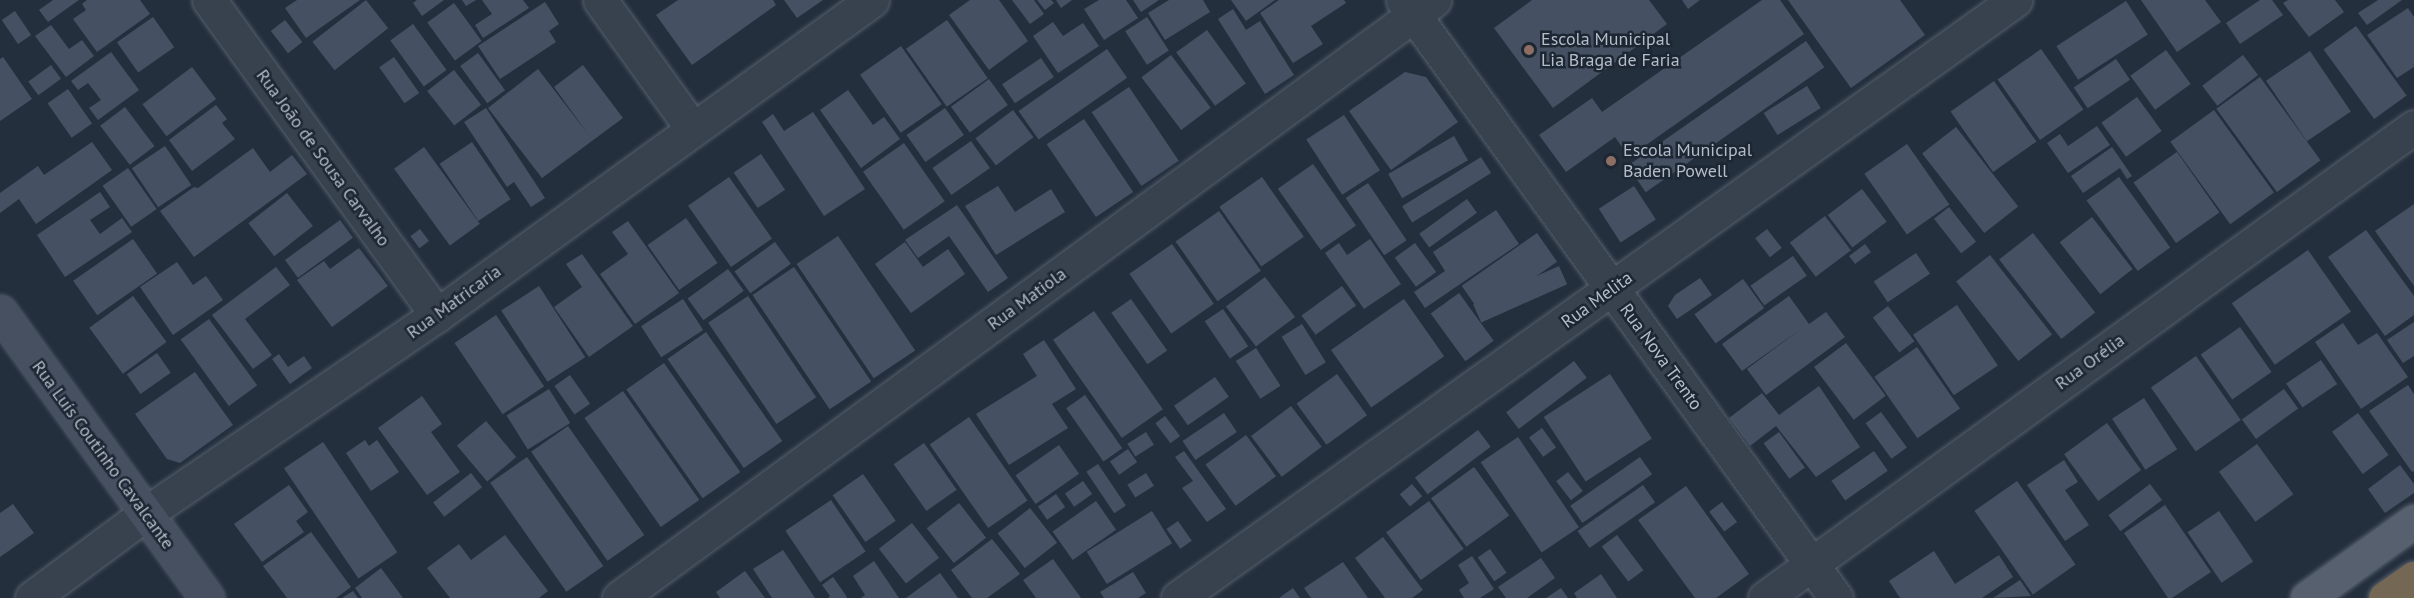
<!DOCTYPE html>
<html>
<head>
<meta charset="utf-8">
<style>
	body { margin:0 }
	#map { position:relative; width:2414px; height:598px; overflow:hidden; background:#242f3e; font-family:"PT Sans",sans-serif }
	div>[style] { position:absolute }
	.building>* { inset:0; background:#455162; transform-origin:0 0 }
	.roads { filter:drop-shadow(0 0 2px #565f6c) drop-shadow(0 0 2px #565f6c) }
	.minor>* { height:33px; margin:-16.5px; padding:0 16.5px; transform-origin:16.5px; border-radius:16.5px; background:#38414e }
	.secondary>* { height:33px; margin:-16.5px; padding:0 16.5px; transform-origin:16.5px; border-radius:16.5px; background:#465061 }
	.primary>* { height:33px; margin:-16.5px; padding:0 16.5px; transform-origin:16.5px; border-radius:16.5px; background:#56606e }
	.motorway>* { height:33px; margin:-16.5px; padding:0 16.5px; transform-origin:16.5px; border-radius:16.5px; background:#746855 }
	.dots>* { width:16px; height:16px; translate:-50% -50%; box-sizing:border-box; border:3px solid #1d2633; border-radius:50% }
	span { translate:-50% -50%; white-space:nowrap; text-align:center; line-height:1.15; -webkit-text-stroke:5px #1d2633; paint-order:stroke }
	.poi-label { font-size:18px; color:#b4bcc9 }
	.left { translate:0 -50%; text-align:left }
	.street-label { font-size:18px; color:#b4bcc9 }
</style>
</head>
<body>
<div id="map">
	<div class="building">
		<div style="clip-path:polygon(53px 0,79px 0,48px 22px,39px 10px)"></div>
		<div style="clip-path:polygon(87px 0,140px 0,150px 14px,97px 52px,73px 19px,86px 10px,82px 4px)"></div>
		<div style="clip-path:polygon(297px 0,360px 0,306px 38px,285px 8px)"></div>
		<div style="left:366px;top:0;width:36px;height:68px;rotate:52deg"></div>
		<div style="clip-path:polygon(417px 0,444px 0,422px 16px,413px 3px)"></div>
		<div style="clip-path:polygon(462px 0,476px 0,466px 6px)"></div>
		<div style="clip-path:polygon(482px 0,523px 0,529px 8px,483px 38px,475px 25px,492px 14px)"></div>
		<div style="clip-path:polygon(678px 0,773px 0,776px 5px,692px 65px,656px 15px)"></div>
		<div style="clip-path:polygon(784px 0,823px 0,797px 18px)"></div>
		<div style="clip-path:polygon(970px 0,999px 0,1028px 41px,989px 70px,949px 15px)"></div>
		<div style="clip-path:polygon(1012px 0,1034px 0,1044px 14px,1030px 24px)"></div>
		<div style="clip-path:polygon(1037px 0,1051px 0,1054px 3px,1045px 10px)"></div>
		<div style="clip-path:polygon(1056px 0,1072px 0,1061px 8px)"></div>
		<div style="clip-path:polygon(1099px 0,1126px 0,1138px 18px,1104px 40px,1084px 9px)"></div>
		<div style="clip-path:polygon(1133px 0,1159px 0,1141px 12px)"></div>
		<div style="clip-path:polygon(1169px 0,1203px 0,1210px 12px,1165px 40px,1148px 13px)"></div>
		<div style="clip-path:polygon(1231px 0,1275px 0,1246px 21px)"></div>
		<div style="clip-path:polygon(1279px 0,1344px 0,1346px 3px,1311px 26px,1323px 44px,1293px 63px,1260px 13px)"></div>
		<div style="clip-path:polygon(1532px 0,1649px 0,1667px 24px,1553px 108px,1494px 28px)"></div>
		<div style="clip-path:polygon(1682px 0,1700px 0,1688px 9px)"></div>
		<div style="clip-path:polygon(1762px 0,1780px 0,1804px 34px,1629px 157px,1615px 137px,1566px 172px,1539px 135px,1592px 98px,1602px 112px)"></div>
		<div style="clip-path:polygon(1788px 0,1900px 0,1925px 35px,1851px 88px)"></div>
		<div style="clip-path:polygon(2141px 0,2205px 0,2221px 22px,2177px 52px)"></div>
		<div style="clip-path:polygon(2260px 0,2272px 0,2283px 15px,2240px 44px,2226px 23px)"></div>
		<div style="clip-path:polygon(2288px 0,2335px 0,2344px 12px,2309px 37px,2283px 3px)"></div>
		<div style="clip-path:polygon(2378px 0,2402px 0,2367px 25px,2358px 13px)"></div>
		<div style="left:2126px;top:1px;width:40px;height:83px;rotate:57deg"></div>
		<div style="clip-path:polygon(545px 2px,559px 24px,549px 31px,556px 42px,500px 79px,478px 46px)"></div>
		<div style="left:454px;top:3px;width:47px;height:33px;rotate:54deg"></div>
		<div style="clip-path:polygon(2408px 8px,2414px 17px,2414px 67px,2397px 78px,2367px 35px)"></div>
		<div style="clip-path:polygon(1233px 9px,1246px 30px,1260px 21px,1294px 75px,1265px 94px,1218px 19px)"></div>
		<div style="left:15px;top:11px;width:29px;height:16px;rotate:56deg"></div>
		<div style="left:153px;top:17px;width:37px;height:44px;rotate:55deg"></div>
		<div style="left:1147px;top:17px;width:40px;height:26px;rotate:57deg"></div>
		<div style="left:285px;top:20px;width:28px;height:18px;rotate:52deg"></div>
		<div style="left:947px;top:20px;width:71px;height:50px;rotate:55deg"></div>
		<div style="clip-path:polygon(1053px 22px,1063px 36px,1083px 23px,1099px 46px,1058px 73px,1033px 36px)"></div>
		<div style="left:413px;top:24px;width:57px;height:28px;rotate:54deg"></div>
		<div style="clip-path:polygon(51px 25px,69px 49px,82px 40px,94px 56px,66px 77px,35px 36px)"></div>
		<div style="left:2356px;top:26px;width:86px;height:40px;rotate:54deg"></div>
		<div style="left:1207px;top:30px;width:66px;height:38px;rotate:54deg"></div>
		<div style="left:1806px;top:41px;width:32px;height:218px;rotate:55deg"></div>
		<div style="left:901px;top:46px;width:71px;height:50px;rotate:55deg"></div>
		<div style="left:1107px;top:49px;width:35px;height:108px;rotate:55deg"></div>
		<div style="left:2041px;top:49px;width:74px;height:53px;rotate:55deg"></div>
		<div style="left:2166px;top:50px;width:42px;height:44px;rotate:54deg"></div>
		<div style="left:2310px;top:51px;width:73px;height:53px;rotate:56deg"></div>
		<div style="clip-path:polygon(111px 52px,139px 90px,98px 120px,89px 108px,101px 100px,88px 83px,78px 90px,71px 81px)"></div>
		<div style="left:478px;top:53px;width:46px;height:22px;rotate:54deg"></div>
		<div style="left:1171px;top:55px;width:66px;height:37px;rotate:53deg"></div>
		<div style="left:2243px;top:55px;width:25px;height:51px;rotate:53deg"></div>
		<div style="clip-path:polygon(3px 57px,32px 99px,0 121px,0 59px)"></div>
		<div style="left:394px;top:57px;width:44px;height:18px;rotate:55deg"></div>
		<div style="left:1041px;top:58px;width:23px;height:47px;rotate:56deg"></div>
		<div style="left:2116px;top:59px;width:25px;height:51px;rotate:56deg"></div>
		<div style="left:51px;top:65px;width:17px;height:28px;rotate:54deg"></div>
		<div style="clip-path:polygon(583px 65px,623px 118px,542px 178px,488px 108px,538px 69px,588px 134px,554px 87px)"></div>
		<div style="left:192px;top:67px;width:40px;height:62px;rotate:53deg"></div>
		<div style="left:454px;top:70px;width:44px;height:34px;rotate:52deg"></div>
		<div style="clip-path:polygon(1405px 72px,1426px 77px,1458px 122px,1391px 170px,1349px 111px)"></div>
		<div style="left:2260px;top:77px;width:103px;height:54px;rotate:54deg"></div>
		<div style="left:989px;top:79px;width:32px;height:47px;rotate:54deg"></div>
		<div style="left:1994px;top:81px;width:74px;height:53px;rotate:55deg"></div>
		<div style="left:1807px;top:86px;width:26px;height:51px;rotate:58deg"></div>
		<div style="left:1129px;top:87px;width:89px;height:45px;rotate:56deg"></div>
		<div style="left:68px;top:89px;width:42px;height:25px;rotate:55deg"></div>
		<div style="clip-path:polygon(848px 90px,873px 125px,884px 117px,900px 139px,861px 168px,820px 110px)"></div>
		<div style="left:2137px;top:97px;width:42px;height:44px;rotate:54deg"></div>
		<div style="clip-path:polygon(216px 105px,227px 119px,222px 123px,235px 139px,192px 171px,169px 140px)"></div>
		<div style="left:125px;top:107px;width:49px;height:31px;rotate:53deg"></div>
		<div style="clip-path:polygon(486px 108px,545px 198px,531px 207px,514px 182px,507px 187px,464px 122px)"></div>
		<div style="left:945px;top:108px;width:33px;height:47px;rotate:55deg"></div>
		<div style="left:1013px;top:110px;width:34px;height:47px;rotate:53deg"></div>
		<div style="left:2214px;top:110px;width:102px;height:54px;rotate:54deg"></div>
		<div style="clip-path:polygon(813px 112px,865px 189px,824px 216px,762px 122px,773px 114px,784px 131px)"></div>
		<div style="left:1344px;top:115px;width:66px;height:45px;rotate:57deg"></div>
		<div style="left:1084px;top:119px;width:88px;height:45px;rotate:56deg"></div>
		<div style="clip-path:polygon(2097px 126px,2110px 145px,2068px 173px,2047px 143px,2060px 134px,2068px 146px)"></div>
		<div style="left:1956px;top:127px;width:101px;height:43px;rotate:52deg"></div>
		<div style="left:1454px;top:136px;width:28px;height:76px;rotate:60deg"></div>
		<div style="left:971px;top:141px;width:33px;height:47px;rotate:55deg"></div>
		<div style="clip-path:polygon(92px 142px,112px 170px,36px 224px,19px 199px,0 213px,0 193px,38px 166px,44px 175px)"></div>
		<div style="left:472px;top:142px;width:69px;height:39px;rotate:56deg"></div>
		<div style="left:904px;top:143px;width:71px;height:50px;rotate:55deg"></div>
		<div style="left:1907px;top:144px;width:74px;height:52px;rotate:55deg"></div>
		<div style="left:165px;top:146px;width:47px;height:40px;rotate:56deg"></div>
		<div style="left:424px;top:147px;width:95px;height:37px;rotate:54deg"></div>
		<div style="clip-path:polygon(2112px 147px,2132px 176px,2127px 179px,2120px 168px,2083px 193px,2071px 176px)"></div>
		<div style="clip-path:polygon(253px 148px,270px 172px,292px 155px,307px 174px,194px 257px,160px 211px,194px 187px,198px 188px)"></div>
		<div style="left:2177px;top:152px;width:74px;height:53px;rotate:55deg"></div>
		<div style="left:761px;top:154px;width:43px;height:33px;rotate:56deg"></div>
		<div style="left:1481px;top:157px;width:19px;height:93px;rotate:58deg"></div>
		<div style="left:1313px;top:164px;width:75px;height:43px;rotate:55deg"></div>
		<div style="left:128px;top:168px;width:50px;height:31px;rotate:55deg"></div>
		<div style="left:729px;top:177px;width:75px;height:50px;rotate:55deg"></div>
		<div style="left:1262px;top:177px;width:73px;height:52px;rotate:55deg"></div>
		<div style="left:2119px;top:177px;width:87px;height:40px;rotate:54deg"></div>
		<div style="left:1368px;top:183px;width:69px;height:27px;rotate:56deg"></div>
		<div style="clip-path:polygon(998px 186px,1015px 212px,1051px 189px,1065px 212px,996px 255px,965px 206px)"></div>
		<div style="left:1634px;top:186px;width:40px;height:42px;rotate:57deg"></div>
		<div style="left:1862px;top:189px;width:41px;height:43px;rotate:53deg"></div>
		<div style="clip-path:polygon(100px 192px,110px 207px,90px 220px,100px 234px,122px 218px,132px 232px,65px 277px,37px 235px)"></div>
		<div style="left:287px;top:193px;width:42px;height:49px;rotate:52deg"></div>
		<div style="left:1467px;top:199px;width:17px;height:59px;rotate:54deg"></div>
		<div style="clip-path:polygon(2414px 204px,2414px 286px,2375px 231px)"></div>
		<div style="clip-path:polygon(957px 205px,1008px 278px,988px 292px,949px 236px,918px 258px,905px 240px)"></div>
		<div style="left:1949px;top:207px;width:44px;height:19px;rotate:52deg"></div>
		<div style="clip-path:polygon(1496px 210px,1519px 244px,1425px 308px,1414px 292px,1445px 271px,1433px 252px)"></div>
		<div style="left:1219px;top:211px;width:73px;height:53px;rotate:55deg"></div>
		<div style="left:1825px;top:216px;width:43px;height:44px;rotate:53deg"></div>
		<div style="left:2092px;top:217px;width:66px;height:41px;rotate:52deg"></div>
		<div style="left:686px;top:218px;width:55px;height:47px;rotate:55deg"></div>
		<div style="left:340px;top:220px;width:22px;height:68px;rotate:54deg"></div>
		<div style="clip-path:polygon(628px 221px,679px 293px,635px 324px,600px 274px,628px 254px,612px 232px)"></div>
		<div style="left:420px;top:229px;width:15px;height:12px;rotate:53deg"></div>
		<div style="left:1767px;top:229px;width:24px;height:15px;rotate:52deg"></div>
		<div style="clip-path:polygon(2366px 230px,2414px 296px,2414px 315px,2385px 336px,2328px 257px)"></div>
		<div style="left:1537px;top:233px;width:35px;height:92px;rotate:55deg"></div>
		<div style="left:2033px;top:233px;width:101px;height:43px;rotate:52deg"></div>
		<div style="left:838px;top:236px;width:138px;height:50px;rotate:56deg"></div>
		<div style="left:133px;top:239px;width:42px;height:73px;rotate:55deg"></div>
		<div style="clip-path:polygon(1370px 239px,1401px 284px,1364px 309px,1325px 253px,1339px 243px,1347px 255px)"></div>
		<div style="left:775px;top:242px;width:27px;height:50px;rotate:54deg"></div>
		<div style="clip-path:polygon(905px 242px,923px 267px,948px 249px,965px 274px,911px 313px,875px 264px)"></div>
		<div style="left:1415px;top:243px;width:36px;height:25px;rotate:54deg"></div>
		<div style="left:1172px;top:244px;width:73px;height:52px;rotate:55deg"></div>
		<div style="left:1865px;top:244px;width:10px;height:20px;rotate:53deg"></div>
		<div style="clip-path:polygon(359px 248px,388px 286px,332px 327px,297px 280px,324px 261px,330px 269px)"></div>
		<div style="left:2308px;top:250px;width:75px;height:93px;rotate:55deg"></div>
		<div style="left:1916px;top:253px;width:25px;height:51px;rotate:56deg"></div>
		<div style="clip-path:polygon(582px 254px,633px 326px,589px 357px,554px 307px,582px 287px,566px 264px)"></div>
		<div style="left:1990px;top:255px;width:101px;height:43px;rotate:52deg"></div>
		<div style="left:1793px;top:256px;width:24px;height:52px;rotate:55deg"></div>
		<div style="clip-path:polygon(177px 262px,193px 285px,206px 276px,223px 300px,173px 335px,140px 287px)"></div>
		<div style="left:1559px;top:266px;width:20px;height:94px;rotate:66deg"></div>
		<div style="clip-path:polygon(276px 267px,290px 285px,245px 319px,272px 355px,253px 369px,212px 315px)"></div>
		<div style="left:794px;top:267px;width:138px;height:50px;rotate:56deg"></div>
		<div style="left:728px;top:269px;width:27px;height:50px;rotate:54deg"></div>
		<div style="left:1265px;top:277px;width:50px;height:49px;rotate:53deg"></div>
		<div style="clip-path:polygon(1700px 278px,1712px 295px,1677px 319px,1668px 306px,1675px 295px)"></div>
		<div style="left:1743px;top:279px;width:36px;height:60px;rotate:54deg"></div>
		<div style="left:539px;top:286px;width:85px;height:45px;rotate:57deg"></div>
		<div style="left:1342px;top:286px;width:24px;height:50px;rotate:54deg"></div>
		<div style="left:1459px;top:293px;width:59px;height:35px;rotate:54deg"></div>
		<div style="left:133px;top:296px;width:57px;height:54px;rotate:54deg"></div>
		<div style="left:748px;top:296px;width:122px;height:48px;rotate:56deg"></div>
		<div style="clip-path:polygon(1789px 296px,1809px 324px,1826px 312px,1845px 337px,1766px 395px,1747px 369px,1801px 329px,1742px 371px,1722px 344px)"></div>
		<div style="left:683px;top:299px;width:37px;height:50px;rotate:57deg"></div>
		<div style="left:1131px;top:299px;width:63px;height:24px;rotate:55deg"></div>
		<div style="left:1404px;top:299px;width:70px;height:89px;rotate:55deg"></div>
		<div style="left:1957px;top:305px;width:73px;height:53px;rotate:56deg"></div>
		<div style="left:1888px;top:306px;width:44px;height:19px;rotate:53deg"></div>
		<div style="left:1223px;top:309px;width:45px;height:22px;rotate:56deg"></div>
		<div style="left:1094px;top:311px;width:120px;height:50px;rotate:55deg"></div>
		<div style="left:496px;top:315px;width:86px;height:50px;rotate:56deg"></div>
		<div style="left:209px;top:319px;width:82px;height:35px;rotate:54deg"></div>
		<div style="clip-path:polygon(2414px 322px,2414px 356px,2403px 363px,2387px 340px)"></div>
		<div style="clip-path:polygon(2343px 323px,2358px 345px,2377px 333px,2408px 377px,2361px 409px,2315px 342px)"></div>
		<div style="left:1302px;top:324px;width:45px;height:24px;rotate:58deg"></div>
		<div style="left:2240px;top:327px;width:55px;height:48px;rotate:55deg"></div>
		<div style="left:706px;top:332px;width:133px;height:47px;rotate:55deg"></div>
		<div style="clip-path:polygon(1044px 340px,1076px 389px,1052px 404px,1068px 428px,1009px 465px,976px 414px,1037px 376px,1023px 354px)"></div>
		<div style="left:1846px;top:343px;width:66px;height:40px;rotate:53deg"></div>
		<div style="left:1917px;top:347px;width:75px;height:52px;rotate:55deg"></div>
		<div style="left:1256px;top:348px;width:45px;height:24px;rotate:57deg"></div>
		<div style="left:157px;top:353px;width:24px;height:37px;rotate:55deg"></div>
		<div style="clip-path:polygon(279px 354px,288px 367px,304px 356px,312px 368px,290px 384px,272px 359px)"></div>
		<div style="left:2196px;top:356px;width:78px;height:55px;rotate:55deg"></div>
		<div style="left:2321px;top:360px;width:29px;height:42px;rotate:56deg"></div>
		<div style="left:1574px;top:361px;width:21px;height:85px;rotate:53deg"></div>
		<div style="left:664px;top:363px;width:133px;height:46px;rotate:55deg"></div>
		<div style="clip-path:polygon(195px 372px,233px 425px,180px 463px,167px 459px,135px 414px)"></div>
		<div style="left:1337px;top:374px;width:51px;height:50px;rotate:54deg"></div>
		<div style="left:1610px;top:374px;width:77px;height:79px;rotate:57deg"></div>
		<div style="left:570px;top:375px;width:35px;height:19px;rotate:55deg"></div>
		<div style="left:1215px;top:377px;width:24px;height:50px;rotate:55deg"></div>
		<div style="clip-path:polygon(2408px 385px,2414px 394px,2414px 471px,2412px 472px,2369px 411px)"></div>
		<div style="clip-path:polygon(1819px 386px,1860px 447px,1816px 477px,1776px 426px,1750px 446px,1729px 418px,1762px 393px,1779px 415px)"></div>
		<div style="left:549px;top:389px;width:40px;height:50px;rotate:58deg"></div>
		<div style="left:2284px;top:389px;width:24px;height:52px;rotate:54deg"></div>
		<div style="left:623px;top:391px;width:133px;height:47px;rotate:55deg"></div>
		<div style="left:1085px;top:395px;width:65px;height:23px;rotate:55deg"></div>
		<div style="clip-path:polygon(422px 396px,442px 424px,431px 432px,460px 472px,427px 495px,378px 428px)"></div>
		<div style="left:2144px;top:398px;width:61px;height:38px;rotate:57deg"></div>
		<div style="left:1291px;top:406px;width:51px;height:50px;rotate:53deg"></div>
		<div style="left:1881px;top:412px;width:44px;height:19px;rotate:54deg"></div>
		<div style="left:1224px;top:413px;width:23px;height:50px;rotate:56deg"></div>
		<div style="left:2358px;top:413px;width:52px;height:32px;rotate:54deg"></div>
		<div style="left:1165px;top:416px;width:25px;height:12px;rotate:53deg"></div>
		<div style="left:969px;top:417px;width:102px;height:48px;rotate:55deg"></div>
		<div style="left:486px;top:421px;width:47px;height:38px;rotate:50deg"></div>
		<div style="left:2107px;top:423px;width:58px;height:53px;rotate:54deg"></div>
		<div style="left:568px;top:426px;width:133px;height:45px;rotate:55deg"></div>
		<div style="left:1542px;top:428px;width:24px;height:16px;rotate:54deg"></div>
		<div style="left:1478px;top:430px;width:21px;height:79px;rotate:53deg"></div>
		<div style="left:1146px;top:432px;width:15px;height:22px;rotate:58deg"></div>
		<div style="left:1779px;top:432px;width:44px;height:19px;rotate:54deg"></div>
		<div style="left:1246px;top:435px;width:51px;height:50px;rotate:54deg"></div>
		<div style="left:1518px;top:437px;width:109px;height:45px;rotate:56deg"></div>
		<div style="clip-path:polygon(365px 440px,369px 446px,377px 440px,399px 472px,371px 491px,346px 453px)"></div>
		<div style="left:323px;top:442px;width:133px;height:47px;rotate:56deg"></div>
		<div style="left:924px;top:443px;width:57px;height:37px;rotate:55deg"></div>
		<div style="left:2257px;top:444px;width:62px;height:47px;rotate:54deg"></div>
		<div style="left:1059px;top:445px;width:35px;height:53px;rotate:55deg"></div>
		<div style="left:1128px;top:449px;width:16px;height:22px;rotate:55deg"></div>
		<div style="clip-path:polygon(1184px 451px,1226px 509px,1207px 522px,1182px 488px,1193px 481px,1175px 457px)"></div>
		<div style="left:1874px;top:451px;width:24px;height:52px;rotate:55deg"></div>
		<div style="left:527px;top:457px;width:133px;height:45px;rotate:55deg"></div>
		<div style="left:1640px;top:457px;width:21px;height:85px;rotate:55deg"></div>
		<div style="clip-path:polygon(2064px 460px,2078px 482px,2065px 490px,2089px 525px,2065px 541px,2027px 485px)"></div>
		<div style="left:1098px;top:464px;width:50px;height:14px;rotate:56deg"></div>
		<div style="clip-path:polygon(2400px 465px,2414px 484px,2414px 493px,2385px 513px,2368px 489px)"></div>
		<div style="left:1474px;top:467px;width:60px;height:53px;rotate:54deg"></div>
		<div style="left:1568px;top:472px;width:24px;height:15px;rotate:52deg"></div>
		<div style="left:471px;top:473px;width:18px;height:48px;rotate:52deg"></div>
		<div style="left:1146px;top:473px;width:15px;height:22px;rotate:58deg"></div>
		<div style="left:863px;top:474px;width:57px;height:37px;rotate:55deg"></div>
		<div style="left:1083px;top:481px;width:16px;height:22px;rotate:55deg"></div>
		<div style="left:2017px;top:481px;width:102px;height:52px;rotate:55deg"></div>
		<div style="left:1412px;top:484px;width:16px;height:16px;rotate:50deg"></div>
		<div style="left:2150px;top:484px;width:20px;height:52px;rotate:53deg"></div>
		<div style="clip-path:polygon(289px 485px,308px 512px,296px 521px,304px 532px,262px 562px,234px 524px)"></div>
		<div style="left:1643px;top:485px;width:21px;height:80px;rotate:55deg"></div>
		<div style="clip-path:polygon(1686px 486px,1749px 574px,1716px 598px,1695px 598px,1638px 520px)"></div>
		<div style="left:1056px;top:494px;width:16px;height:22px;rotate:55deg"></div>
		<div style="left:831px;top:500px;width:62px;height:55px;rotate:56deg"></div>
		<div style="left:1096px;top:501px;width:35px;height:53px;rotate:55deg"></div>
		<div style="left:1429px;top:501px;width:59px;height:53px;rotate:54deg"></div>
		<div style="left:1722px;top:502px;width:25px;height:16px;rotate:53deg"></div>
		<div style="left:959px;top:503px;width:44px;height:41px;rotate:52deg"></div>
		<div style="clip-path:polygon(13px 504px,34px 533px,0 557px,0 513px)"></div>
		<div style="clip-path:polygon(2165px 505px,2211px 572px,2172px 598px,2168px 598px,2124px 533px)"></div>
		<div style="left:1030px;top:508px;width:44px;height:41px;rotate:52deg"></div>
		<div style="left:1152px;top:511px;width:38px;height:77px;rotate:58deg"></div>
		<div style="left:2219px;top:511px;width:61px;height:38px;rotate:56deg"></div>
		<div style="left:1178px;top:521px;width:24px;height:14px;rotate:55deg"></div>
		<div style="left:912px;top:523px;width:44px;height:42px;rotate:52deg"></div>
		<div style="clip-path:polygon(311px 532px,351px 587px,336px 598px,287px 598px,263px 566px)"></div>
		<div style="clip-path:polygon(505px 535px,548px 591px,539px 598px,450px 598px,427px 568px,459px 544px,471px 560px)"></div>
		<div style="left:1617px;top:535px;width:44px;height:19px;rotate:53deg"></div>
		<div style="clip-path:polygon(1383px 537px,1423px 590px,1412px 598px,1385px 598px,1355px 558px)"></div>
		<div style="clip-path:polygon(992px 539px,1020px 574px,987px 598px,972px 598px,951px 570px)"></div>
		<div style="left:1490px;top:549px;width:29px;height:15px;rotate:55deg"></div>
		<div style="clip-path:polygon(783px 550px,815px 598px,772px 598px,753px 569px)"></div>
		<div style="clip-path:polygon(1934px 551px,1955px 584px,1999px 555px,2013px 577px,1982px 598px,1900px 598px,1889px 581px)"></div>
		<div style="clip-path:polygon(1472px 556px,1494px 589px,1480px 598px,1464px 598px,1459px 590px,1469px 583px,1458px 565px)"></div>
		<div style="clip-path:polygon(1541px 558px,1555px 578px,1527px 598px,1506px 598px,1498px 587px)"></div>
		<div style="clip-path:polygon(1053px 559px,1081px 598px,1036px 598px,1023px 580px)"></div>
		<div style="clip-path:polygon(874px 561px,899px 598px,861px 598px,865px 595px,853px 576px)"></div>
		<div style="clip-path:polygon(1343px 562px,1368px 598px,1311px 598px,1304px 588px)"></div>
		<div style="clip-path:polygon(381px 568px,403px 598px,362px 598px,355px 588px)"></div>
		<div style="clip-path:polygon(745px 571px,765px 598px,720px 598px,716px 592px)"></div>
		<div style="clip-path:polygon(1133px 572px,1146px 593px,1138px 598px,1104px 598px,1100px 592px)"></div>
		<div style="clip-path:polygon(940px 573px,958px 598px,906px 598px)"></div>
		<div style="clip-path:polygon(1601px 574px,1617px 598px,1577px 598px,1574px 593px)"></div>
		<div style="clip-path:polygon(833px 577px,847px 597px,846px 598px,828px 598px,830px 596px,822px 585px)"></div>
		<div style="clip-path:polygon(2020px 580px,2031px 596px,1993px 598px)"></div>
		<div style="clip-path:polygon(1293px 588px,1300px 598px,1279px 598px)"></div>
		<div style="clip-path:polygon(1561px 588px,1568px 598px,1546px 598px)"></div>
		<div style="clip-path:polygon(353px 591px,358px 598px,342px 598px)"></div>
	</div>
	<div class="roads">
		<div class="minor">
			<div style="left:209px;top:0;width:389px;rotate:54.1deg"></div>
			<div style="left:600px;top:0;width:158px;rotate:54.3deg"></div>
			<div style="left:1403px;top:0;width:738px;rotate:54.09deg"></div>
			<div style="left:32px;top:598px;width:141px;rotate:-36.6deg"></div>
			<div style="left:145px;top:514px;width:353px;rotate:-34.3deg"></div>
			<div style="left:437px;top:315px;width:537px;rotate:-35.91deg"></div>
			<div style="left:619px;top:598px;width:1011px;rotate:-36.27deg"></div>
			<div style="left:1178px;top:598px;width:1029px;rotate:-35.54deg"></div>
			<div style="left:1765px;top:598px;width:802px;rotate:-35.97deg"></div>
		</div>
		<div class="secondary">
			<div style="left:0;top:312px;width:353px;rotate:54.1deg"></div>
		</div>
		<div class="primary">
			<div style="left:2307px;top:598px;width:132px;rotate:-35.7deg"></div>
		</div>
		<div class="motorway">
			<div style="left:2385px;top:598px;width:35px;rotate:-35deg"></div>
		</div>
	</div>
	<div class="dots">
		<div style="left:1529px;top:50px;background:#8d6e63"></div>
		<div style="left:1611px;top:161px;background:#8d6e63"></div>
	</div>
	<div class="poi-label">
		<span class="left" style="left:1541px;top:50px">Escola Municipal<br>Lia Braga de Faria</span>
		<span class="left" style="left:1623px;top:161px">Escola Municipal<br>Baden Powell</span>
	</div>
	<div class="street-label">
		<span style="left:323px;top:158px;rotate:54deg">Rua João de Sousa Carvalho</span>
		<span style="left:1027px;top:299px;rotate:-36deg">Rua Matiola</span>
		<span style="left:1597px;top:300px;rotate:-36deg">Rua Melita</span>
		<span style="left:454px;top:302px;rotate:-36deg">Rua Matricaria</span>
		<span style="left:1661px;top:357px;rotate:54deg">Rua Nova Trento</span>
		<span style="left:2090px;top:362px;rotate:-36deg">Rua Orélia</span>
		<span style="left:103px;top:455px;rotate:54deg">Rua Luís Coutinho Cavalcante</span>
	</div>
</div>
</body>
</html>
